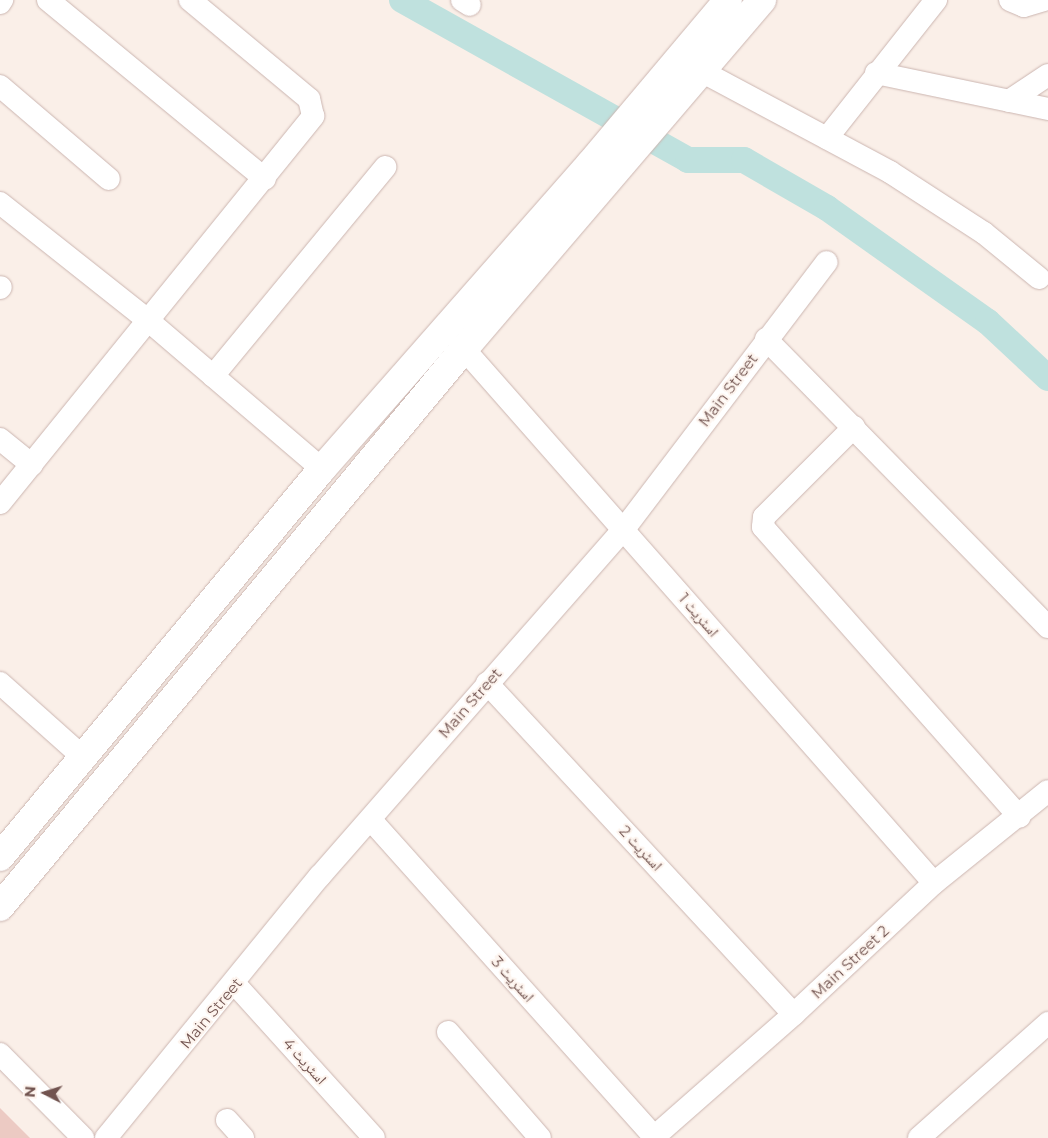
<!DOCTYPE html>
<html>
<head>
<meta charset="utf-8">
<style>
	body { margin:0 }
	#map { position:relative; width:1048px; height:1138px; overflow:hidden; background:#faefe8; font-family:Montserrat,"Noto Naskh Arabic",sans-serif }
	div>[style] { position:absolute }
	.canal>* { height:26px; margin:-13px; padding:0 13px; transform-origin:13px; border-radius:13px; background:#bfe1de }
	.building>* { inset:0; background:#eccac3 }
	.roads { filter:drop-shadow(0 0 1px #cbb5b0) drop-shadow(0 0 1px #cbb5b0) }
	.minor>* { height:22px; margin:-11px; padding:0 11px; transform-origin:11px; border-radius:11px; background:#fff }
	.tertiary>* { height:28px; margin:-14px; padding:0 14px; transform-origin:14px; border-radius:14px; background:#fff }
	span { translate:-50% -50%; white-space:nowrap; text-align:center; line-height:1.15; -webkit-text-stroke:4px #fdf4ee; paint-order:stroke }
	.street-label { font-size:15px; color:#71534f }
	.north { position:absolute; left:20px; top:1068px; width:50px; height:50px; -webkit-text-stroke:4px #fdf4ee; paint-order:stroke; rotate:275deg; font-size:14px; font-weight:700; line-height:20px; text-align:center; color:#71534f }
	.north::after { content:''; display:block; margin:auto; width:18px; height:22px; background:#71534f; clip-path:polygon(50% 0,100% 100%,50% 72%,0 100%) }
</style>
</head>
<body>
<div id="map">
	<div class="canal">
		<div style="left:402px;top:0;width:328px;rotate:29.2deg"></div>
		<div style="left:688px;top:160px;width:56px"></div>
		<div style="left:744px;top:160px;width:96px;rotate:30deg"></div>
		<div style="left:827px;top:208px;width:197px;rotate:35.3deg"></div>
		<div style="left:988px;top:322px;width:82px;rotate:43deg"></div>
	</div>
	<div class="building">
		<div style="clip-path:polygon(0 1108px,30px 1138px,0 1138px)"></div>
	</div>
	<div class="roads">
		<div class="minor">
			<div style="left:48px;top:0;width:281px;rotate:39.5deg"></div>
			<div style="left:462px;top:0;width:9px;rotate:32deg"></div>
			<div style="left:1010px;top:0;width:15px;rotate:23deg"></div>
			<div style="left:1024px;top:6px;width:21px;rotate:-17deg"></div>
			<div style="left:0;top:3px;width:4px;rotate:-56deg"></div>
			<div style="left:701px;top:71px;width:214px;rotate:28.1deg"></div>
			<div style="left:890px;top:172px;width:112px;rotate:33deg"></div>
			<div style="left:984px;top:233px;width:71px;rotate:39.3deg"></div>
			<div style="left:876px;top:73px;width:176px;rotate:11.8deg"></div>
			<div style="left:0;top:86px;width:143px;rotate:40.5deg"></div>
			<div style="left:1009px;top:101px;width:47px;rotate:-33.7deg"></div>
			<div style="left:827px;top:138px;width:176px;rotate:-51.7deg"></div>
			<div style="left:0;top:203px;width:191px;rotate:38.4deg"></div>
			<div style="left:150px;top:322px;width:226px;rotate:40.5deg"></div>
			<div style="left:0;top:288px;width:1px;rotate:-45deg"></div>
			<div style="left:766px;top:339px;width:403px;rotate:45.6deg"></div>
			<div style="left:464px;top:349px;width:711px;rotate:48.65deg"></div>
			<div style="left:213px;top:376px;width:271px;rotate:-50.5deg"></div>
			<div style="left:854px;top:427px;width:127px;rotate:135deg"></div>
			<div style="left:764px;top:517px;width:10px;rotate:96deg"></div>
			<div style="left:763px;top:527px;width:387px;rotate:48.5deg"></div>
			<div style="left:0;top:439px;width:41px;rotate:39.1deg"></div>
			<div style="left:0;top:503px;width:498px;rotate:-51deg"></div>
			<div style="left:313px;top:116px;width:17px;rotate:-103deg"></div>
			<div style="left:309px;top:99px;width:155px;rotate:-140.2deg"></div>
			<div style="left:0;top:683px;width:114px;rotate:41.8deg"></div>
			<div style="left:487px;top:683px;width:451px;rotate:47.2deg"></div>
			<div style="left:371px;top:820px;width:426px;rotate:48.2deg"></div>
			<div style="left:235px;top:984px;width:207px;rotate:47.9deg"></div>
			<div style="left:448px;top:1032px;width:140px;rotate:49deg"></div>
			<div style="left:0;top:1054px;width:118px;rotate:45.3deg"></div>
			<div style="left:227px;top:1120px;width:24px;rotate:48deg"></div>
			<div style="left:654px;top:1137px;width:186px;rotate:-41.3deg"></div>
			<div style="left:794px;top:1014px;width:192px;rotate:-43.1deg"></div>
			<div style="left:934px;top:883px;width:146px;rotate:-38.9deg"></div>
			<div style="left:106px;top:1138px;width:338px;rotate:-50.8deg"></div>
			<div style="left:320px;top:876px;width:461px;rotate:-48.8deg"></div>
			<div style="left:624px;top:529px;width:335px;rotate:-52.8deg"></div>
			<div style="left:919px;top:1138px;width:173px;rotate:-41.7deg"></div>
		</div>
		<div class="tertiary">
			<div style="left:0;top:857px;width:504px;rotate:-50.31deg"></div>
			<div style="left:322px;top:469px;width:406px;rotate:-48.7deg"></div>
			<div style="left:590px;top:164px;width:214px;rotate:-49.9deg"></div>
			<div style="left:0;top:907px;width:726px;rotate:-50.26deg"></div>
			<div style="left:464px;top:349px;width:459px;rotate:-49.5deg"></div>
		</div>
	</div>
	<div class="street-label">
		<span style="left:728px;top:390px;rotate:-53deg">Main Street</span>
		<span style="left:699px;top:615px;rotate:49deg">اسٹریٹ 1</span>
		<span style="left:470px;top:703px;rotate:-49deg">Main Street</span>
		<span style="left:641px;top:848px;rotate:47deg">اسٹریٹ 2</span>
		<span style="left:850px;top:962px;rotate:-43deg">Main Street 2</span>
		<span style="left:513px;top:979px;rotate:48deg">اسٹریٹ 3</span>
		<span style="left:211px;top:1013px;rotate:-50deg">Main Street</span>
		<span style="left:305px;top:1061px;rotate:48deg">اسٹریٹ 4</span>
	</div>
	<div class="north">N</div>
</div>
</body>
</html>
